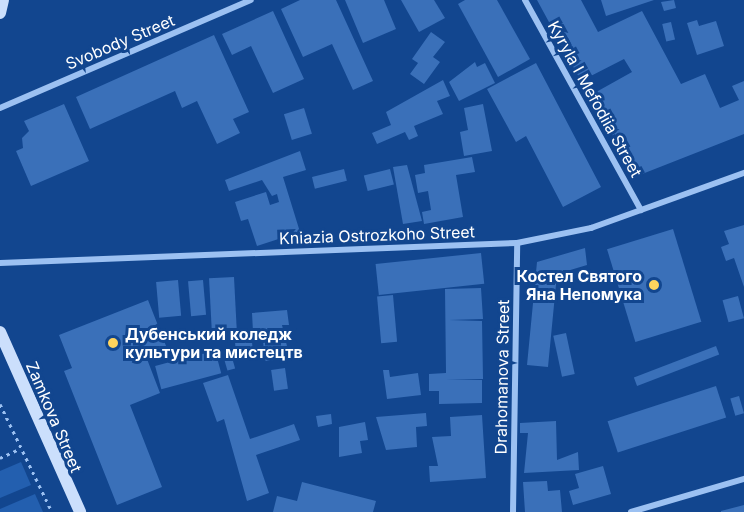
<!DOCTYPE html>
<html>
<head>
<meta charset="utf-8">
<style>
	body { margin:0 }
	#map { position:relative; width:744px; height:512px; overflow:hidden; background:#12468f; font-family:Inter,sans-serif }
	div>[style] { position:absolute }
	.green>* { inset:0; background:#235faf }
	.building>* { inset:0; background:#3a70b9; transform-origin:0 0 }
	.path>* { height:3px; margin-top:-1.5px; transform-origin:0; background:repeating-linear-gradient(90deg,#9cc1f2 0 3px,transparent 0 7.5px) }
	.street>* { height:6px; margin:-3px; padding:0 3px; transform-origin:3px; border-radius:3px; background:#9cc1f2 }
	.secondary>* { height:12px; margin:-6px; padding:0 6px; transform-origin:6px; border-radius:6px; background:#cbdffc }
	.dots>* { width:16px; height:16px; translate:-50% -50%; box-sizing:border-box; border:3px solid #12468f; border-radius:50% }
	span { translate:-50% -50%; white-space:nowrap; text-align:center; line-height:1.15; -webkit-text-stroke:6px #12468f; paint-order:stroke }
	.street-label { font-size:16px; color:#fff }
	.poi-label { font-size:16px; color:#fff; font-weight:700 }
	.right { translate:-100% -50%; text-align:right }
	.left { translate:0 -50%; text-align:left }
</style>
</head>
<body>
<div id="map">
	<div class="green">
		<div style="clip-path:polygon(21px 462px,31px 485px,0 498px,0 471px)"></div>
		<div style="clip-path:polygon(35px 494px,43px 512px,0 512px,0 509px)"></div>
	</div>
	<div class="building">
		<div style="clip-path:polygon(300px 0,336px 0,373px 81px,353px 90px,332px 44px,303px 57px,281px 9px)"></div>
		<div style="clip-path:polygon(345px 0,384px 0,396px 29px,363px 43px)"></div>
		<div style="clip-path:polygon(401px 0,434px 0,445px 18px,419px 32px)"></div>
		<div style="clip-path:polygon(465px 0,497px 0,530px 59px,498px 77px,458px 4px)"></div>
		<div style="clip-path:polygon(537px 0,581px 0,598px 32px,642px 11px,681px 84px,705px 74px,720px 108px,739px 100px,732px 86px,744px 81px,744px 134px,637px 176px,589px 96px,632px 72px,624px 59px,581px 81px)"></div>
		<div style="clip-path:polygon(601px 0,654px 0,606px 16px)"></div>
		<div style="clip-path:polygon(674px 0,676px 8px,664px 11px,661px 2px)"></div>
		<div style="clip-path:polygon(273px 11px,304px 79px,273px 93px,251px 46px,232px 55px,222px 34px)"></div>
		<div style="clip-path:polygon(697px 20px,699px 26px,716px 21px,724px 46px,697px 55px,687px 23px)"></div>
		<div style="left:671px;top:22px;width:18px;height:9px;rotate:77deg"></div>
		<div style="clip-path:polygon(431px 32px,445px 42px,433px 57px,440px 62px,424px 84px,410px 74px,418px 63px,412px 59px)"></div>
		<div style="clip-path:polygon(214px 35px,249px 112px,233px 119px,240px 133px,217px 144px,197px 101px,182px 108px,175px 91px,90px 129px,76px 97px)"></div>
		<div style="clip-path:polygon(475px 62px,477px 67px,485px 63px,495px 83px,459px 101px,449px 82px)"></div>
		<div style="clip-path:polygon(536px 63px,601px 187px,563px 207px,526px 136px,516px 142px,487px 89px)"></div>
		<div style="clip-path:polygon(443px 80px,450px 96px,437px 101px,443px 114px,414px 126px,418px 136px,409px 140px,405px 132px,377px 144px,372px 133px,391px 125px,386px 112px)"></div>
		<div style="clip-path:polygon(64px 104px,89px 161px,31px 186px,16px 151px,23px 148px,22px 138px,29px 131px,24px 121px)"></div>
		<div style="clip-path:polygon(483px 104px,492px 151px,464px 156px,460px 132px,468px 130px,464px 108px)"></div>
		<div style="left:304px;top:108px;width:27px;height:21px;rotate:73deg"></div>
		<div style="clip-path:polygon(300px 151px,306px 170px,283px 177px,300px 232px,257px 246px,248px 219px,241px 221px,235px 202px,266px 192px,270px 205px,279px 202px,277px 194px,272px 196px,262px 180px,229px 191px,225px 180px)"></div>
		<div style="clip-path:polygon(472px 157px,475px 172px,456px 175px,463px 217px,424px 224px,422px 212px,431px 210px,428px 191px,418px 193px,415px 175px,425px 173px,424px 165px)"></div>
		<div style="clip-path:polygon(407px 165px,422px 221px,403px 224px,393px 167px)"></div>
		<div style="left:344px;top:169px;width:12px;height:33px;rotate:76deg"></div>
		<div style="left:390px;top:169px;width:16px;height:27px;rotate:76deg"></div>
		<div style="clip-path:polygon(744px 225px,744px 287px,734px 258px,726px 261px,721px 247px,729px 244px,724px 231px)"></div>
		<div style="left:673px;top:229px;width:97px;height:69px;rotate:73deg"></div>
		<div style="clip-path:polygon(585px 248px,587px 265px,557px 274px,548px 367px,527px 365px,537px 262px)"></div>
		<div style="left:481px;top:253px;width:31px;height:106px;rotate:84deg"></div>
		<div style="left:234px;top:277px;width:51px;height:25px;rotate:87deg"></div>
		<div style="left:178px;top:280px;width:36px;height:22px;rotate:85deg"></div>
		<div style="left:203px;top:280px;width:35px;height:15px;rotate:85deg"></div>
		<div style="clip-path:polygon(481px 288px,483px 319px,449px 320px,482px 321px,483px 379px,446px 380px,482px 380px,482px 403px,439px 404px,439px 391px,429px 391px,429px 374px,446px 373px,445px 289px)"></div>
		<div style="left:393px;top:295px;width:47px;height:16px;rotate:85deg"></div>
		<div style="left:738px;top:296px;width:23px;height:16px;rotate:75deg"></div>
		<div style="clip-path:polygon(148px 300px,168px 351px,147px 359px,160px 393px,130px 405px,162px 487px,117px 505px,64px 371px,72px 368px,59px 335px)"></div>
		<div style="clip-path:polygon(287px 310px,289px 325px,282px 325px,290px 359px,265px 361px,262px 331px,253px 332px,252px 313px)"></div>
		<div style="left:566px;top:333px;width:42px;height:13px;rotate:78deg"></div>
		<div style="left:252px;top:341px;width:13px;height:17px;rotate:86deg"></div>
		<div style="left:716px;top:346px;width:9px;height:88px;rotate:69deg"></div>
		<div style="left:215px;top:350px;width:24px;height:62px;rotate:75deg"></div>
		<div style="left:231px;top:354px;width:15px;height:8px;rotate:74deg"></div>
		<div style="left:285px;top:368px;width:21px;height:14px;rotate:82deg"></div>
		<div style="clip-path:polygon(383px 370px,389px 370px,390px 377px,418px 373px,421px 395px,387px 399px)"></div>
		<div style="clip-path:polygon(228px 375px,250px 439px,294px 424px,300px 440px,256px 455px,269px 493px,247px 501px,224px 419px,217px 422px,203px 383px)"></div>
		<div style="left:716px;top:386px;width:33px;height:114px;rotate:72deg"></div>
		<div style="left:739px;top:396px;width:18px;height:9px;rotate:74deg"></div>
		<div style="clip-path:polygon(426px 413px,427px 426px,416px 427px,417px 447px,386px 450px,376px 417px)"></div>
		<div style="clip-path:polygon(331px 414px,332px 424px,318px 427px,316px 416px)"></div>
		<div style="clip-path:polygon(482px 415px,486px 478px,430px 482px,429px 466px,438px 466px,432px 437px,451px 436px,450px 417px)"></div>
		<div style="clip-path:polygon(556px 421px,557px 460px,578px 452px,579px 470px,524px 473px,528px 433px,520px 433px,520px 423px)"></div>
		<div style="clip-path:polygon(365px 422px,368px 440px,360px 441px,362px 453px,339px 457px,339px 427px)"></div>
		<div style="clip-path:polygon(603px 466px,611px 494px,573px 505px,569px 491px,579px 488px,575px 474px)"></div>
		<div style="clip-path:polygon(547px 481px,548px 491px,560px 490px,562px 512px,525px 512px,523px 482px)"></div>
		<div style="clip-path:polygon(302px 482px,376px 501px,373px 512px,273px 512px,277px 496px,297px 501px)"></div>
		<div style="clip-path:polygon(744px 505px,744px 512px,721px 512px,721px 511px)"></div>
	</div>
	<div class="path">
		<div style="left:0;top:404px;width:120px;rotate:64.3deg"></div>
		<div style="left:0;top:458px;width:21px;rotate:-25deg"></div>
	</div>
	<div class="street">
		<div style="left:525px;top:0;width:240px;rotate:61.1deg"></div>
		<div style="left:0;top:108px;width:273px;rotate:-23.3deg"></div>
		<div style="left:0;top:263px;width:517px;rotate:-2.22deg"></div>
		<div style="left:517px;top:243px;width:76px;rotate:-11.5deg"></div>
		<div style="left:591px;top:228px;width:163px;rotate:-19.8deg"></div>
		<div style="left:513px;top:512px;width:269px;rotate:-89.1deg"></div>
		<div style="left:631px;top:512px;width:118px;rotate:-16.3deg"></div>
	</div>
	<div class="secondary">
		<div style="left:0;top:13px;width:13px;rotate:-77deg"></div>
		<div style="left:0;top:332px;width:197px;rotate:66deg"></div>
	</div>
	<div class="dots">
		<div style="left:654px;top:285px;background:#ffd45d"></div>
		<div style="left:113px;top:343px;background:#ffd45d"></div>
	</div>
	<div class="street-label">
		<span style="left:120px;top:42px;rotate:-23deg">Svobody Street</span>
		<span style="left:595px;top:99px;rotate:61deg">Kyryla I Mefodiia Street</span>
		<span style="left:377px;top:235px;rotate:-2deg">Kniazia Ostrozkoho Street</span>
		<span style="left:502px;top:377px;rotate:-89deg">Drahomanova Street</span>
		<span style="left:54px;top:417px;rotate:67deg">Zamkova Street</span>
	</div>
	<div class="poi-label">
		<span class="right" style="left:642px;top:285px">Костел Святого<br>Яна Непомука</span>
		<span class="left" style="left:125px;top:343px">Дубенський коледж<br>культури та мистецтв</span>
	</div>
</div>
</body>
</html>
